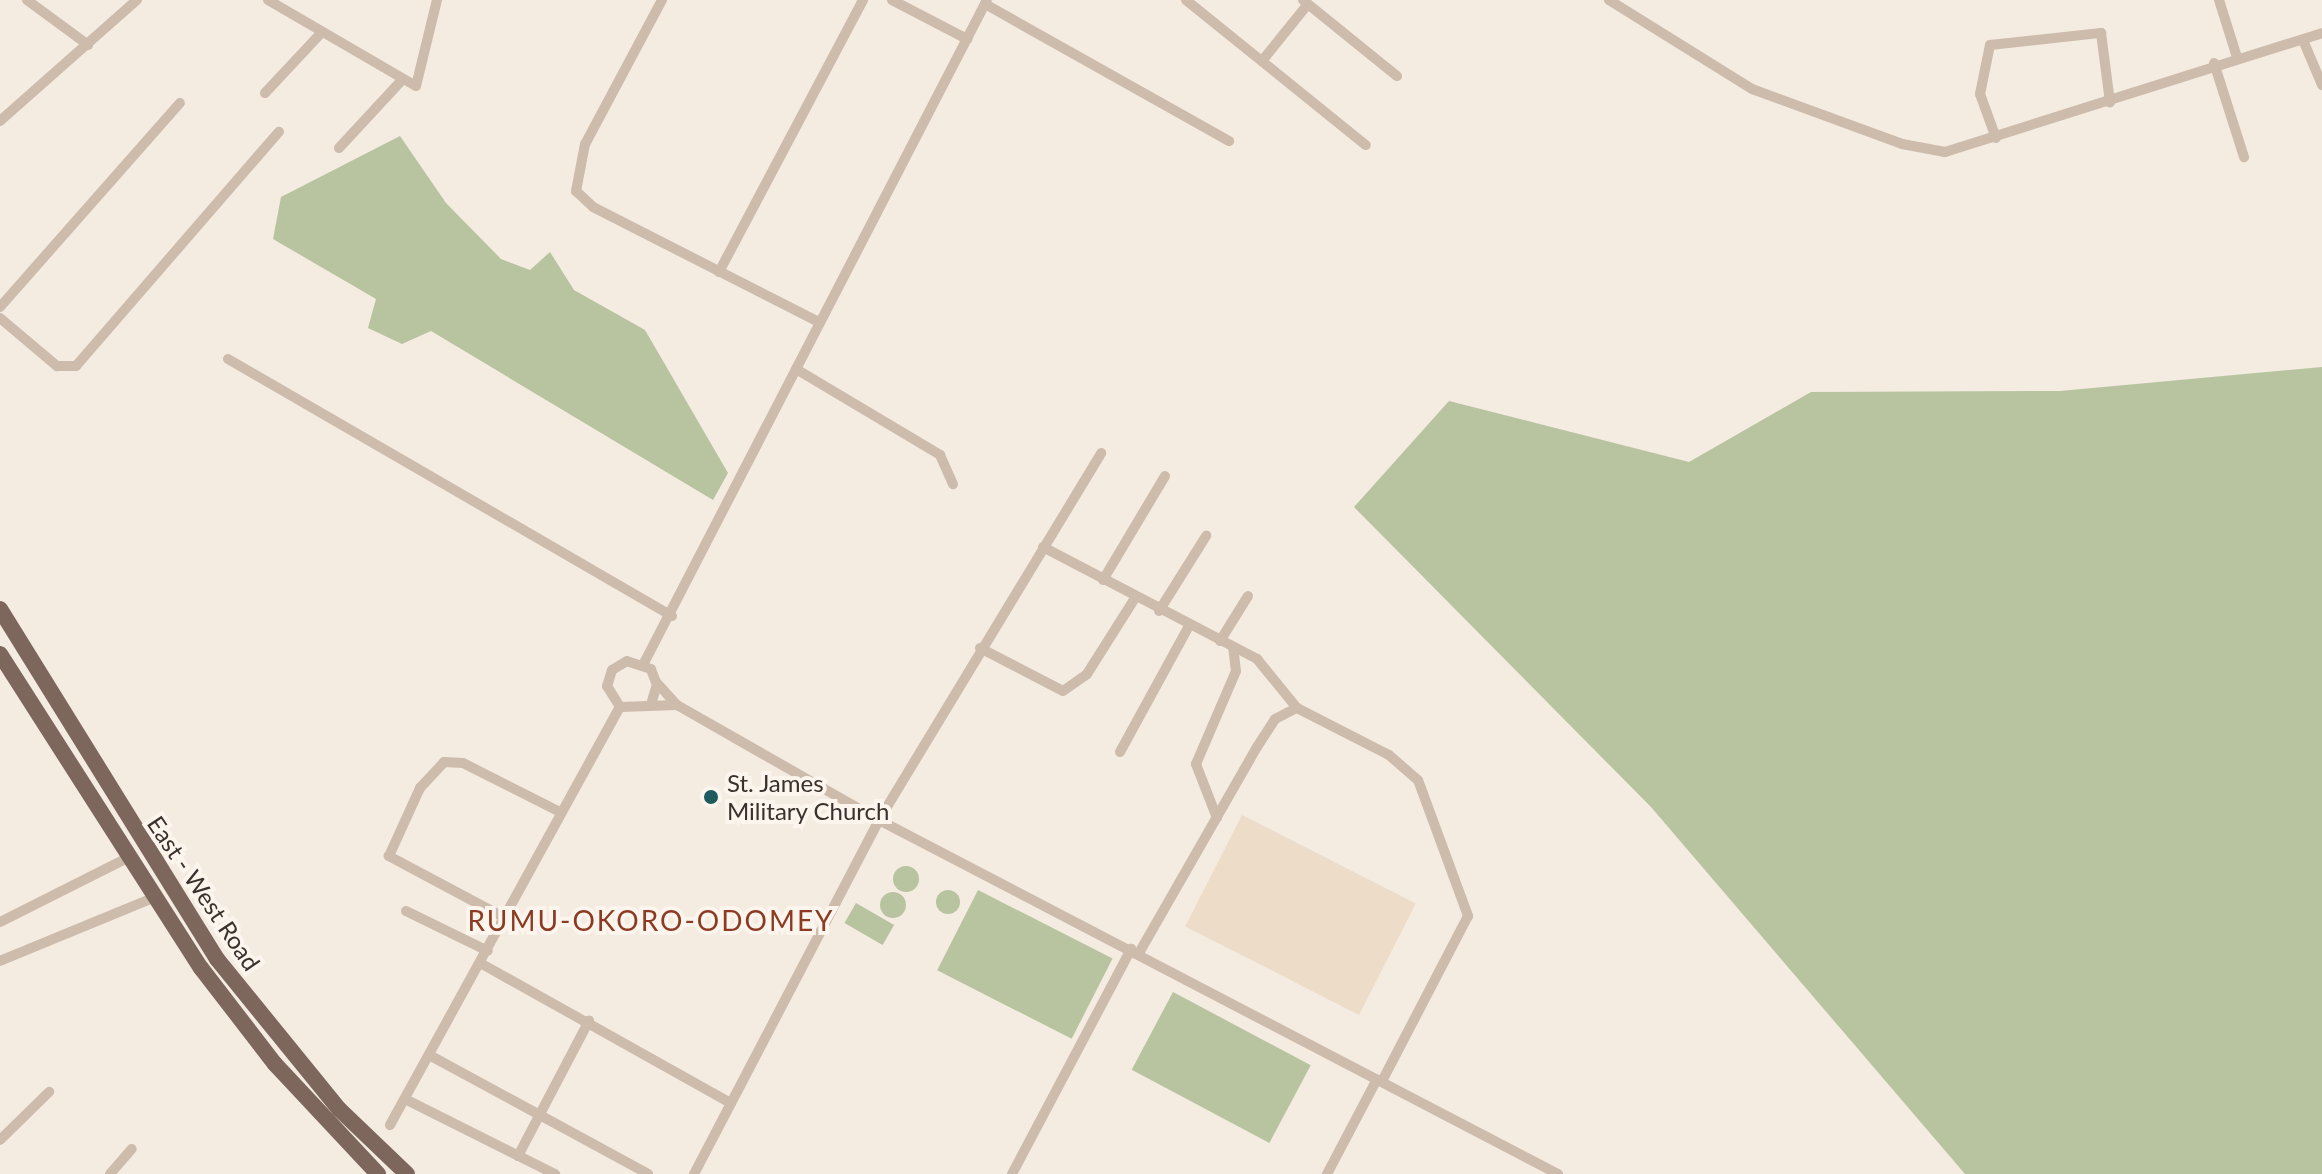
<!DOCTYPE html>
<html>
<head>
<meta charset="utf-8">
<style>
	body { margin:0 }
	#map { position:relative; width:2322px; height:1174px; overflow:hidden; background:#f4ebe1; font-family:Lato,sans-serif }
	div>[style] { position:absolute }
	.green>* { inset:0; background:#b8c4a0; transform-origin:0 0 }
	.round { border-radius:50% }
	.plaza>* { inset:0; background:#ecdcc8; transform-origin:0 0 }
	.minor>* { height:10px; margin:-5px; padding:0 5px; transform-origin:5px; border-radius:5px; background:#cdbbac }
	.primary>* { height:16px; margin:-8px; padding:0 8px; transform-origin:8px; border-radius:8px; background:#7d675c }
	.dots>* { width:22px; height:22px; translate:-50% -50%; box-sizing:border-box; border:4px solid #fbf5ee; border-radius:50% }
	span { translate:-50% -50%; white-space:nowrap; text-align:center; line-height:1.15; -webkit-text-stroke:8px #fbf5ee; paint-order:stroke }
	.poi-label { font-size:24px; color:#3b302b }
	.left { translate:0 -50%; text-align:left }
	.street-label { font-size:24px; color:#3b302b }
	.quarter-label { font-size:28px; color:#8c3b22; letter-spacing:2px }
</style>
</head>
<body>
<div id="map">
	<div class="green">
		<div style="clip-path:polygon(400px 136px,446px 203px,501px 259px,530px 270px,550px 252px,574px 290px,645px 330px,728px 473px,713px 500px,431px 331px,402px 344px,368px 328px,376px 299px,273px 239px,281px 197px)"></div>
		<div style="clip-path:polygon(2322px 367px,2322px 1174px,1965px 1174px,1651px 807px,1354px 507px,1449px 401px,1689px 462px,1811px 392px,2060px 391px)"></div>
		<div class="round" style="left:893px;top:866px;width:26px;height:26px"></div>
		<div class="round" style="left:936px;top:890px;width:24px;height:24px"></div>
		<div style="left:978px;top:890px;width:151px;height:90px;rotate:27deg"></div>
		<div class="round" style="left:880px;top:892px;width:26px;height:26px"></div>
		<div style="left:856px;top:903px;width:44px;height:23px;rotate:30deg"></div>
		<div style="left:1173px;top:992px;width:156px;height:88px;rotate:28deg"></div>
	</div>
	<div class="plaza">
		<div style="left:1242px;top:815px;width:195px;height:125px;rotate:27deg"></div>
	</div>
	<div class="minor">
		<div style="left:27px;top:0;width:76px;rotate:36.4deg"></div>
		<div style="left:268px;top:0;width:171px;rotate:30.2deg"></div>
		<div style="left:416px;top:86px;width:89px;rotate:-76.3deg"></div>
		<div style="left:662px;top:0;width:163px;rotate:118.1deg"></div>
		<div style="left:585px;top:144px;width:48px;rotate:100.8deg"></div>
		<div style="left:576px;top:191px;width:23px;rotate:43deg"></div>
		<div style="left:593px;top:207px;width:254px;rotate:27deg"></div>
		<div style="left:892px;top:0;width:85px;rotate:27.5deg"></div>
		<div style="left:1186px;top:0;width:231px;rotate:38.9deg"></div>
		<div style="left:1303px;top:0;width:121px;rotate:39deg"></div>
		<div style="left:1609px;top:0;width:168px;rotate:31.9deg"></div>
		<div style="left:1752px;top:89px;width:160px;rotate:20.1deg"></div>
		<div style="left:1902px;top:144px;width:44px;rotate:10.5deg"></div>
		<div style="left:1945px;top:152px;width:395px;rotate:-17.5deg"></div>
		<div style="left:2219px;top:0;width:60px;rotate:72.5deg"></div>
		<div style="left:985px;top:4px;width:280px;rotate:29.3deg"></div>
		<div style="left:2303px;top:40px;width:49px;rotate:67.1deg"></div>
		<div style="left:1262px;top:61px;width:73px;rotate:-51.1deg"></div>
		<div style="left:2214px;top:63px;width:99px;rotate:72.3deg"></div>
		<div style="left:265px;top:93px;width:83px;rotate:-46.9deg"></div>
		<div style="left:0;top:121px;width:183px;rotate:-41.5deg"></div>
		<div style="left:1996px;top:138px;width:47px;rotate:-110deg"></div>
		<div style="left:1980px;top:94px;width:50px;rotate:-78.5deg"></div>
		<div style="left:1990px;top:45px;width:112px;rotate:-6.2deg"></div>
		<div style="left:2101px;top:33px;width:70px;rotate:82.6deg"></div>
		<div style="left:339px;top:148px;width:93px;rotate:-47.2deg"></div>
		<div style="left:719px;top:272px;width:308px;rotate:-62.1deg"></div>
		<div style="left:0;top:307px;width:272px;rotate:-48.6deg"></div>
		<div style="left:0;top:318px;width:75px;rotate:40.1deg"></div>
		<div style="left:57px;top:366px;width:19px"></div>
		<div style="left:76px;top:366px;width:310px;rotate:-49.1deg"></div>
		<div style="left:228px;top:359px;width:513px;rotate:30.06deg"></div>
		<div style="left:796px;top:369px;width:168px;rotate:30.8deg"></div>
		<div style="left:940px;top:455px;width:32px;rotate:66deg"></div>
		<div style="left:1043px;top:547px;width:242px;rotate:27.6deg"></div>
		<div style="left:1257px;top:659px;width:63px;rotate:50.8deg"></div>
		<div style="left:1297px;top:708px;width:103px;rotate:27.1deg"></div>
		<div style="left:1389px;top:755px;width:38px;rotate:41deg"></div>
		<div style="left:1418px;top:780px;width:145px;rotate:69.8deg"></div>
		<div style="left:1468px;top:916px;width:186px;rotate:117.5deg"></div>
		<div style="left:1103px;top:580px;width:121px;rotate:-59.2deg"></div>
		<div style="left:1159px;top:611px;width:89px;rotate:-57.9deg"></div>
		<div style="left:1220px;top:641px;width:53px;rotate:-58.1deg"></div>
		<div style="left:980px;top:648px;width:93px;rotate:27.4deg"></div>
		<div style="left:1063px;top:691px;width:29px;rotate:-35deg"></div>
		<div style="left:1087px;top:674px;width:90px;rotate:-57.7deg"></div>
		<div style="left:644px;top:663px;width:746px;rotate:-62.65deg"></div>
		<div style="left:657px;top:683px;width:30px;rotate:48deg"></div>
		<div style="left:677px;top:705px;width:232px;rotate:29.7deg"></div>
		<div style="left:879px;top:820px;width:766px;rotate:27.54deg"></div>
		<div style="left:652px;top:701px;width:17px;rotate:-73deg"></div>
		<div style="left:657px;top:685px;width:17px;rotate:-111deg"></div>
		<div style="left:651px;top:669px;width:25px;rotate:-162deg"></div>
		<div style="left:627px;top:661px;width:17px;rotate:149deg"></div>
		<div style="left:612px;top:670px;width:17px;rotate:107deg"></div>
		<div style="left:607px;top:686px;width:25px;rotate:58deg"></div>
		<div style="left:620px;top:707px;width:57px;rotate:-2deg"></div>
		<div style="left:1120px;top:752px;width:144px;rotate:-61.3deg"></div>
		<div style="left:1217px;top:818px;width:58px;rotate:-111.3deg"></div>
		<div style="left:1196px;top:764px;width:101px;rotate:-66.7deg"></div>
		<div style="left:1236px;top:671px;width:24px;rotate:-97deg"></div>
		<div style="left:406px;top:911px;width:91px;rotate:26deg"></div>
		<div style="left:505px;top:918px;width:132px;rotate:-151.9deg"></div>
		<div style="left:389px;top:856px;width:75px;rotate:-65.5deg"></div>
		<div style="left:420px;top:788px;width:35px;rotate:-47deg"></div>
		<div style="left:444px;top:762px;width:19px;rotate:3deg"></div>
		<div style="left:463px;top:763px;width:109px;rotate:26.8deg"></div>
		<div style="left:0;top:922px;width:142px;rotate:-26.7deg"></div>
		<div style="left:1139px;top:953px;width:237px;rotate:-60.2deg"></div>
		<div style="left:1257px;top:747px;width:33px;rotate:-57deg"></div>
		<div style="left:1275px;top:719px;width:25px;rotate:-27deg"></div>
		<div style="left:0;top:961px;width:165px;rotate:-22.4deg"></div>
		<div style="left:482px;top:964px;width:285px;rotate:29.2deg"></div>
		<div style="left:431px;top:1056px;width:247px;rotate:28.5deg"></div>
		<div style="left:405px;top:1099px;width:168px;rotate:26.6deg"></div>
		<div style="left:390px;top:1125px;width:477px;rotate:-61.2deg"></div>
		<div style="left:0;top:1140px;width:69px;rotate:-44.4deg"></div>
		<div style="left:518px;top:1156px;width:153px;rotate:-62.3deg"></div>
		<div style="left:110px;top:1174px;width:33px;rotate:-49deg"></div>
		<div style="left:694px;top:1174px;width:399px;rotate:-62.4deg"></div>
		<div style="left:879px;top:820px;width:429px;rotate:-58.8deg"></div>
		<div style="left:1012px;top:1174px;width:255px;rotate:-62.1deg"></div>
		<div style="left:1327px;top:1174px;width:107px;rotate:-62.2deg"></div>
	</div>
	<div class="primary">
		<div style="left:0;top:609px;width:412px;rotate:58.2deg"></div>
		<div style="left:217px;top:959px;width:193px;rotate:50.9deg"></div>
		<div style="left:339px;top:1109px;width:94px;rotate:43.7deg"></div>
		<div style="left:0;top:654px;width:373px;rotate:57.4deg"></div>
		<div style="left:201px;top:968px;width:121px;rotate:52.4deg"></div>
		<div style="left:275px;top:1064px;width:151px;rotate:46.9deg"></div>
	</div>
	<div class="dots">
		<div style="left:711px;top:797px;background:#1f5a5e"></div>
	</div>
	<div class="poi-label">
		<span class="left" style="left:727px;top:797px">St. James<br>Military Church</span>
	</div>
	<div class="street-label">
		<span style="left:204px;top:893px;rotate:56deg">East - West Road</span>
	</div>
	<div class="quarter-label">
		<span style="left:651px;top:920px">RUMU-OKORO-ODOMEY</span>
	</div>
</div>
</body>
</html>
